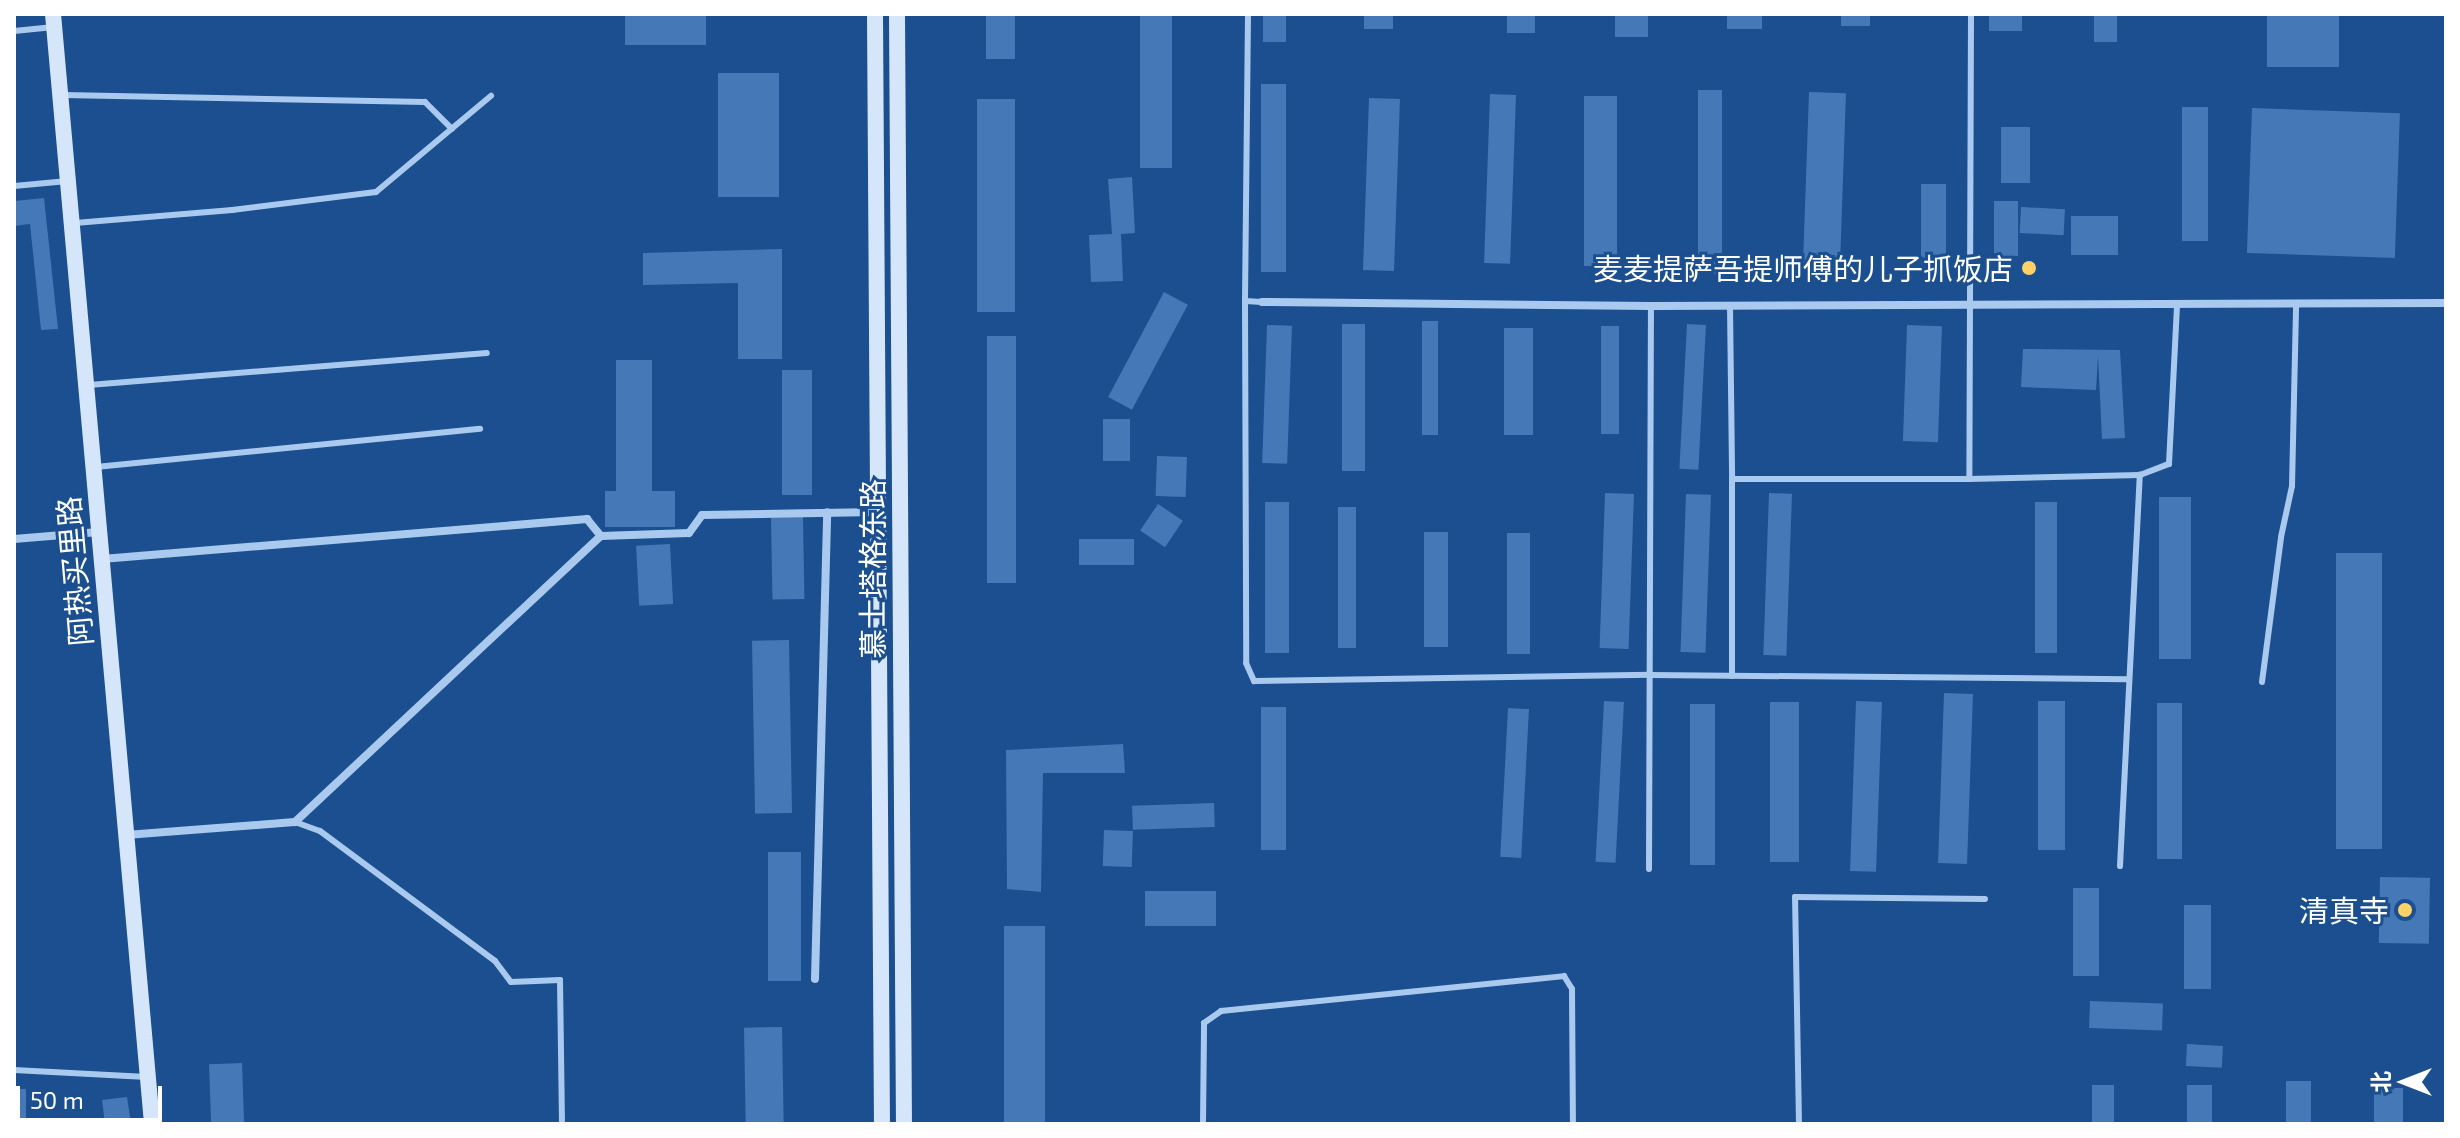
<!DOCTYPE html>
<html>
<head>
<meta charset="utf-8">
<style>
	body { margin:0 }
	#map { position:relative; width:2460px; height:1138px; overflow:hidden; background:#1b4f8f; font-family:"Exo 2","Noto Sans SC",sans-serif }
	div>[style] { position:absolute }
	.building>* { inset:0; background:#4478b7; transform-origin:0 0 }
	.lane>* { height:6px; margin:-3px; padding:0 3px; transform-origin:3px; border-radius:3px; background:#a9c9ee }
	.street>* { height:8px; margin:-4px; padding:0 4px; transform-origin:4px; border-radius:4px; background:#a9c9ee }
	.secondary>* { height:16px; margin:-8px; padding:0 8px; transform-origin:8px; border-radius:8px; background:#d6e6fa }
	.dots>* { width:22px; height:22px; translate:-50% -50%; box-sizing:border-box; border:4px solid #1b4f8f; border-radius:50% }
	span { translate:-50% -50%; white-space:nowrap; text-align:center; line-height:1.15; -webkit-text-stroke:6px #1b4f8f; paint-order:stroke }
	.poi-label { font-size:30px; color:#fff }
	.right { translate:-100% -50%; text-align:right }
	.street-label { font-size:30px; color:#fff }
	.frame { position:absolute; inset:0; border:16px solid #fff; pointer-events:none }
	.north { position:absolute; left:2364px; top:1042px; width:80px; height:80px; -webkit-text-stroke:6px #1b4f8f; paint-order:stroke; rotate:270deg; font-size:22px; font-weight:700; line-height:32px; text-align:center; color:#fff }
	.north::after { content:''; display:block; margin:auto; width:28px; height:36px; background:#fff; clip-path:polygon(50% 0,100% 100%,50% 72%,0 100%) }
	.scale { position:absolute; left:16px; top:1086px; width:146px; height:36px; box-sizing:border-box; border:4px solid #fff; border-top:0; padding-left:10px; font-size:24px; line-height:28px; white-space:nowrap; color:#fff; -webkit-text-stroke:6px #1b4f8f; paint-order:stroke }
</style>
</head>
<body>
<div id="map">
	<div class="building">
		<div style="left:625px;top:14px;width:81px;height:31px"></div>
		<div style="left:986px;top:14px;width:29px;height:45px"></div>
		<div style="left:1140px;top:14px;width:32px;height:154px"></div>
		<div style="left:1263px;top:14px;width:23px;height:28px"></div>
		<div style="left:1364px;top:14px;width:29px;height:15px"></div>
		<div style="left:1507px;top:14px;width:28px;height:19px"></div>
		<div style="left:1615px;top:14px;width:33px;height:23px"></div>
		<div style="left:1727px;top:14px;width:35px;height:15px"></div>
		<div style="left:1841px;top:14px;width:29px;height:12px"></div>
		<div style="left:1989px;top:14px;width:33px;height:17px"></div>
		<div style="left:2094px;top:14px;width:23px;height:28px"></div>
		<div style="left:2267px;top:14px;width:72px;height:53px"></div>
		<div style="left:718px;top:73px;width:61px;height:124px"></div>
		<div style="left:1261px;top:84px;width:25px;height:188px"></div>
		<div style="left:1698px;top:90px;width:24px;height:184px"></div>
		<div style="left:1809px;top:92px;width:37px;height:175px;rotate:2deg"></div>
		<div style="left:1490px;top:94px;width:26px;height:169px;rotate:2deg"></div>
		<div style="left:1584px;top:96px;width:33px;height:170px"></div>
		<div style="left:1369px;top:98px;width:31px;height:172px;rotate:2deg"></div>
		<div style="left:977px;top:99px;width:38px;height:213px"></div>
		<div style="left:2182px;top:107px;width:26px;height:134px"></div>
		<div style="left:2252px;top:108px;width:148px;height:145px;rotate:2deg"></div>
		<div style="left:2001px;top:127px;width:29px;height:56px"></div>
		<div style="clip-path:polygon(1132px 177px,1135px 233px,1121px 234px,1123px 281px,1091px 282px,1089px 235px,1112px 234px,1108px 179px)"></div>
		<div style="left:1921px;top:184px;width:25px;height:83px"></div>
		<div style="clip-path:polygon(44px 198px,58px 329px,41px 330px,30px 224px,14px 226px,14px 201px)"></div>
		<div style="left:1994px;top:201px;width:24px;height:55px"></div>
		<div style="left:2021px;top:207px;width:44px;height:26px;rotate:3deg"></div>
		<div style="left:2071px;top:216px;width:47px;height:39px"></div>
		<div style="clip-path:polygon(782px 249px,782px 359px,738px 359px,738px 283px,643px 285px,643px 253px)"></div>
		<div style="left:1164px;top:292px;width:27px;height:119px;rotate:28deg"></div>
		<div style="left:1422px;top:321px;width:16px;height:114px"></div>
		<div style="left:1342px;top:324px;width:23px;height:147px"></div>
		<div style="left:1687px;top:324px;width:19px;height:145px;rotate:3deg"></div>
		<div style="left:1267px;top:325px;width:25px;height:138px;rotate:2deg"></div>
		<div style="left:1907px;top:325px;width:35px;height:116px;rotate:2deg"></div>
		<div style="left:1601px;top:326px;width:18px;height:108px"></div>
		<div style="left:1504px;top:328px;width:29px;height:107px"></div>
		<div style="left:1016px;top:336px;width:247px;height:29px;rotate:90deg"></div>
		<div style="clip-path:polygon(2023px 349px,2120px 350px,2125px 438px,2102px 439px,2098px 356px,2096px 390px,2021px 387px)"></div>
		<div style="clip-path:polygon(616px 360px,652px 360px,652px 491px,675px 491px,675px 527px,605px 527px,605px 491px,616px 491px)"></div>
		<div style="left:782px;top:370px;width:30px;height:125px"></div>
		<div style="left:1103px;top:419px;width:27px;height:42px"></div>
		<div style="left:1157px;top:456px;width:30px;height:40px;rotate:2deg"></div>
		<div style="left:1605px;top:493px;width:29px;height:155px;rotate:2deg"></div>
		<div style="left:1769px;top:493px;width:23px;height:162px;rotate:2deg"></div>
		<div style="left:1686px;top:494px;width:25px;height:158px;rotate:2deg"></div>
		<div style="left:2159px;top:497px;width:32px;height:162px"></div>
		<div style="left:1265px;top:502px;width:24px;height:151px"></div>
		<div style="left:2035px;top:502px;width:22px;height:151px"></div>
		<div style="left:1158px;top:504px;width:30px;height:32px;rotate:34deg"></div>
		<div style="left:1338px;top:507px;width:18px;height:141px"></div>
		<div style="left:803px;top:517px;width:82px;height:32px;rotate:89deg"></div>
		<div style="left:1424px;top:532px;width:24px;height:115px"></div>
		<div style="left:1507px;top:533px;width:23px;height:121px"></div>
		<div style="left:1079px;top:539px;width:55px;height:26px"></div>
		<div style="left:670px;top:544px;width:60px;height:34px;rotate:87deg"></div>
		<div style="left:2336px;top:553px;width:46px;height:296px"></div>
		<div style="left:789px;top:640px;width:173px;height:37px;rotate:89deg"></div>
		<div style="left:1944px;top:693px;width:29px;height:170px;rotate:2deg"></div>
		<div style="left:1604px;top:701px;width:20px;height:161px;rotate:3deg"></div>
		<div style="left:1856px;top:701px;width:26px;height:170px;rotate:2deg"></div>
		<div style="left:2038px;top:701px;width:27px;height:149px"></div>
		<div style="left:1799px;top:702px;width:160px;height:29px;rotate:90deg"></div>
		<div style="left:2157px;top:703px;width:25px;height:156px"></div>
		<div style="left:1690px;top:704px;width:25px;height:161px"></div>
		<div style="left:1261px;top:707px;width:25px;height:143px"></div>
		<div style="left:1508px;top:708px;width:21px;height:149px;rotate:3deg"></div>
		<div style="clip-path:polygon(1123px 744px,1125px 773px,1043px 773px,1041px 892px,1007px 889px,1006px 750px)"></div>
		<div style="left:1214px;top:803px;width:24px;height:82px;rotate:88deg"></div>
		<div style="left:1104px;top:830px;width:29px;height:36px;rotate:2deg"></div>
		<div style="left:768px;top:852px;width:33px;height:129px"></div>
		<div style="left:2380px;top:877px;width:50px;height:66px;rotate:1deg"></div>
		<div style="left:2073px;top:888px;width:26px;height:88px"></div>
		<div style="left:1145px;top:891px;width:71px;height:35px"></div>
		<div style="left:2184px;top:905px;width:27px;height:84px"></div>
		<div style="left:1045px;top:926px;width:198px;height:41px;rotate:90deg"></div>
		<div style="left:2090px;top:1001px;width:73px;height:27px;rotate:2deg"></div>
		<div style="left:782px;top:1027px;width:97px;height:38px;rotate:89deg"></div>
		<div style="left:2187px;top:1044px;width:36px;height:22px;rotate:3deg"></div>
		<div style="left:242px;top:1063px;width:61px;height:33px;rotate:88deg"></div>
		<div style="left:2286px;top:1081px;width:25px;height:43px"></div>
		<div style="left:2092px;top:1085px;width:22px;height:39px"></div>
		<div style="left:2187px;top:1085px;width:25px;height:39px"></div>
		<div style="left:2374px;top:1088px;width:29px;height:36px"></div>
		<div style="left:26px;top:1089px;width:35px;height:12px;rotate:90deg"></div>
		<div style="clip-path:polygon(127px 1097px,131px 1124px,105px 1124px,102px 1100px)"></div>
	</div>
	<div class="lane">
		<div style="left:1971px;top:14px;width:465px;rotate:90.2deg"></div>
		<div style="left:1969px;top:479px;width:171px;rotate:-1.3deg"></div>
		<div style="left:14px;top:31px;width:40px;rotate:-5.7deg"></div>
		<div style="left:63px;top:95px;width:362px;rotate:1.1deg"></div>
		<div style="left:425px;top:102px;width:38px;rotate:45deg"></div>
		<div style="left:14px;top:186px;width:54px;rotate:-5.3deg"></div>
		<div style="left:75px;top:223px;width:158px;rotate:-4.7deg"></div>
		<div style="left:232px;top:210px;width:145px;rotate:-7.1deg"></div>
		<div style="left:376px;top:192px;width:150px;rotate:-39.9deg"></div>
		<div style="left:1245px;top:301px;width:287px;rotate:-89.4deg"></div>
		<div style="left:1262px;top:302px;width:17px;rotate:-177deg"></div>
		<div style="left:1245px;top:301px;width:362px;rotate:89.8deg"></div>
		<div style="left:1246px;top:663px;width:20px;rotate:66deg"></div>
		<div style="left:1254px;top:681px;width:396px;rotate:-0.9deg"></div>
		<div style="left:1650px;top:675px;width:477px;rotate:0.5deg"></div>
		<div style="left:1730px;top:306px;width:173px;rotate:89.3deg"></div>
		<div style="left:1732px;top:479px;width:237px"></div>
		<div style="left:89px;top:385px;width:399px;rotate:-4.6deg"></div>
		<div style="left:96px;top:467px;width:386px;rotate:-5.7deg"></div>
		<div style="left:1732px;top:479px;width:197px;rotate:90deg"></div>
		<div style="left:2262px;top:682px;width:146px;rotate:-82.5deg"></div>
		<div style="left:2281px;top:537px;width:52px;rotate:-77.8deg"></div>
		<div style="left:2292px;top:486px;width:183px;rotate:-88.7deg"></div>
		<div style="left:295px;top:822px;width:27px;rotate:20deg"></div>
		<div style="left:320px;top:831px;width:218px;rotate:36.6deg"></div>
		<div style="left:495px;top:961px;width:26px;rotate:53deg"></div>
		<div style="left:511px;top:982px;width:49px;rotate:-2.3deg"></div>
		<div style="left:560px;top:980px;width:144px;rotate:89.2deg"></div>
		<div style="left:2120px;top:866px;width:392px;rotate:-87.1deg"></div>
		<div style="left:2140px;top:475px;width:31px;rotate:-21deg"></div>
		<div style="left:2169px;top:464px;width:160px;rotate:-87.1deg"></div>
		<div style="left:1649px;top:869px;width:563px;rotate:-89.8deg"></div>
		<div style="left:14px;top:1070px;width:133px;rotate:3deg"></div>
		<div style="left:1203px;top:1124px;width:101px;rotate:-89.4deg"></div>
		<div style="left:1204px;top:1023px;width:21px;rotate:-35deg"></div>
		<div style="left:1221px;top:1011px;width:345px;rotate:-5.8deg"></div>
		<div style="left:1564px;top:976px;width:15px;rotate:58deg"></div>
		<div style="left:1572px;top:989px;width:135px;rotate:89.6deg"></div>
		<div style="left:1799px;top:1124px;width:227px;rotate:-91deg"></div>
		<div style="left:1795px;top:897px;width:190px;rotate:0.6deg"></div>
	</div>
	<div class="street">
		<div style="left:1262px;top:302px;width:389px;rotate:0.6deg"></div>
		<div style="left:1651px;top:306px;width:795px;rotate:-0.22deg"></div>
		<div style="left:14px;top:539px;width:85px;rotate:-4.7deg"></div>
		<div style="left:102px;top:559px;width:487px;rotate:-4.7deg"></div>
		<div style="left:587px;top:519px;width:22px;rotate:51deg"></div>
		<div style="left:601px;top:536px;width:88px;rotate:-2deg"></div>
		<div style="left:689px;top:533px;width:22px;rotate:-54deg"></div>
		<div style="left:702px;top:515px;width:175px;rotate:-1deg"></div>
		<div style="left:126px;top:835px;width:169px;rotate:-4.4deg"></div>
		<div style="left:295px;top:822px;width:419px;rotate:-43.1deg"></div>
		<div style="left:815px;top:979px;width:467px;rotate:-88.5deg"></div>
	</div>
	<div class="secondary">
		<div style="left:53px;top:14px;width:1114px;rotate:84.9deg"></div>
		<div style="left:875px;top:14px;width:1110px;rotate:89.64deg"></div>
		<div style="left:897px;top:14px;width:1110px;rotate:89.64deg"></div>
	</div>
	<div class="dots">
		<div style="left:2029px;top:268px;background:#ffd166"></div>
		<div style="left:2405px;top:910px;background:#ffd166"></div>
	</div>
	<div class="poi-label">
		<span class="right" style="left:2013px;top:268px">麦麦提萨吾提师傅的儿子抓饭店</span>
		<span class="right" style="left:2389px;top:910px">清真寺</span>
	</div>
	<div class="street-label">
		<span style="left:872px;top:569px;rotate:-90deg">慕士塔格东路</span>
		<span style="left:74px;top:571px;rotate:-95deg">阿热买里路</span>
	</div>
	<div class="frame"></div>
	<div class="north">北</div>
	<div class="scale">50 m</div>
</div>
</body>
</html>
